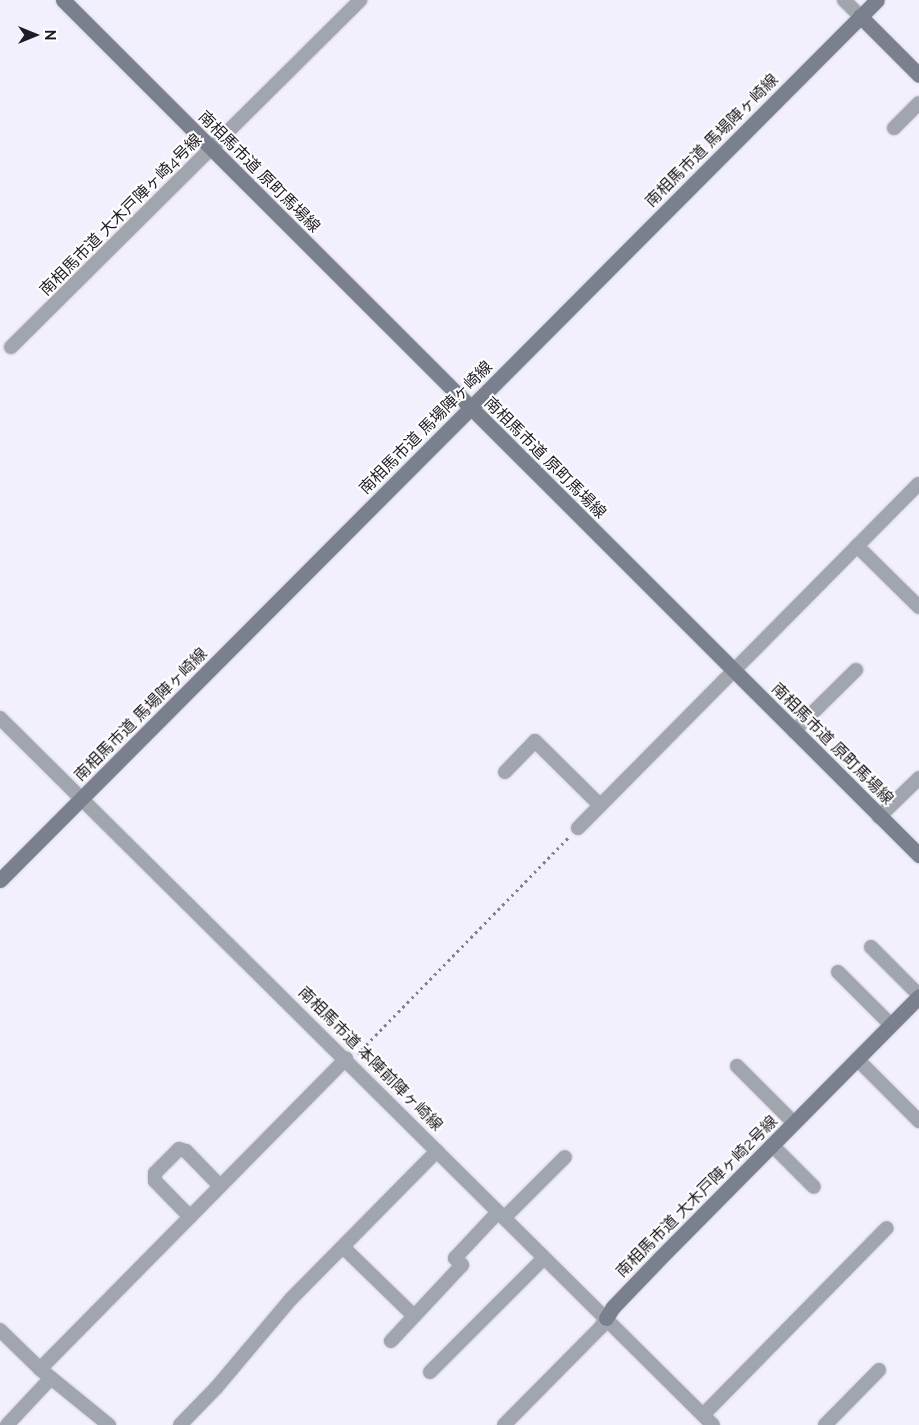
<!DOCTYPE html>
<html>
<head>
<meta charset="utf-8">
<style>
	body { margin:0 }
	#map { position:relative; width:919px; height:1425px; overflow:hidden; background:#f3f0fe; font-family:Raleway,"Noto Sans JP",sans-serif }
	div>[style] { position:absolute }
	.path>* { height:2.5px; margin-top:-1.25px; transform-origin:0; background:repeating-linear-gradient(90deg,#83818c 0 2.5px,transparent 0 6.5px) }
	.roads { filter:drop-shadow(0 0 1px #d1cedb) drop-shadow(0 0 1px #d1cedb) }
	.street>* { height:14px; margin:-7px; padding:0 7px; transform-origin:7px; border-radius:7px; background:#a1a5ae }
	.secondary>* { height:15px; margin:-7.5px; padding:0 7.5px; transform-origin:7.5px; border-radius:7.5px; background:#7a808d }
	span { translate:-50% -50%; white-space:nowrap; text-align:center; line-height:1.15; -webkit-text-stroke:4px #fff; paint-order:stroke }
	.street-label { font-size:16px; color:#1d1b23 }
	.north { position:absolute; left:10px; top:10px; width:50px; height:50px; -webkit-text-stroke:4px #fff; paint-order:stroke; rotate:90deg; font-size:14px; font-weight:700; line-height:20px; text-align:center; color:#1d1b23 }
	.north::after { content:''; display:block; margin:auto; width:18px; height:22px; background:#1d1b23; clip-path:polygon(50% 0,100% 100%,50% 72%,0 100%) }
</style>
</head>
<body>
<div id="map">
	<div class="path">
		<div style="left:357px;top:1054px;width:305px;rotate:-45.7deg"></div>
	</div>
	<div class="roads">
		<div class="street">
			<div style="left:844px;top:0;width:23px;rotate:45deg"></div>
			<div style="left:894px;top:128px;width:35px;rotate:-45deg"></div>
			<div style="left:11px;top:347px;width:492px;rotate:-44.8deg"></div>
			<div style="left:857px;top:546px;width:87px;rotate:44.5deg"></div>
			<div style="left:0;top:718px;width:1004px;rotate:44.76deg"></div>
			<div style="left:794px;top:731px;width:87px;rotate:-44.5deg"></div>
			<div style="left:505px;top:772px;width:43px;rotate:-45.9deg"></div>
			<div style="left:535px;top:741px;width:91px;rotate:44.6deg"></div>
			<div style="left:879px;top:817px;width:56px;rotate:-44.3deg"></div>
			<div style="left:578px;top:828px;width:484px;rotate:-45.3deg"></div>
			<div style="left:871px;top:947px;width:68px;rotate:45deg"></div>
			<div style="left:838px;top:972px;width:75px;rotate:45deg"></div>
			<div style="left:857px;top:1059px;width:88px;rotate:45deg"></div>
			<div style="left:737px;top:1066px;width:81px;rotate:45deg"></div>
			<div style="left:772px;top:1145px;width:59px;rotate:45deg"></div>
			<div style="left:190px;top:1217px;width:50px;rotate:-134.2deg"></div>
			<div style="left:155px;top:1181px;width:8px;rotate:-90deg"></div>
			<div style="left:155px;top:1173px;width:34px;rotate:-45deg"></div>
			<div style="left:179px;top:1149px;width:7px;rotate:16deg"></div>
			<div style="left:186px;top:1151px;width:49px;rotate:45.8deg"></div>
			<div style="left:504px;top:1218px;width:86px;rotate:-45deg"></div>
			<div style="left:343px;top:1247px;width:99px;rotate:44.2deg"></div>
			<div style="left:0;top:1330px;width:56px;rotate:44.3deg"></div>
			<div style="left:40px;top:1369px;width:89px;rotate:39.1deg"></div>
			<div style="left:391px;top:1341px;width:104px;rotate:-46.9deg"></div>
			<div style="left:462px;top:1265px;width:10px;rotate:-135deg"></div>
			<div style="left:455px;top:1258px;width:63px;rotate:-46.9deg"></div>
			<div style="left:40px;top:1369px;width:436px;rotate:-45.4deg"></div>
			<div style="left:430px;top:1372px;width:161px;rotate:-45deg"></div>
			<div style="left:703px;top:1415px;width:262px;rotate:-45.5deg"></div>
			<div style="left:7px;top:1425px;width:64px;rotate:-46.9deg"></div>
			<div style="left:180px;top:1425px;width:52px;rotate:-45.8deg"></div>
			<div style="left:216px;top:1388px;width:116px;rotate:-49.9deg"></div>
			<div style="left:291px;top:1299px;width:208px;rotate:-45.4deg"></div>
			<div style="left:504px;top:1425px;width:138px;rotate:-45.3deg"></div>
			<div style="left:601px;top:1327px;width:10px;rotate:-61deg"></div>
			<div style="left:825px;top:1425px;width:77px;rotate:-45.5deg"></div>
		</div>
		<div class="secondary">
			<div style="left:63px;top:0;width:1210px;rotate:44.97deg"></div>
			<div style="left:860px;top:16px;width:83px;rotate:45deg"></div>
			<div style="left:0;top:880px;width:1242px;rotate:-45.1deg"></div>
			<div style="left:606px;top:1318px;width:13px;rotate:-58deg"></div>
			<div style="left:613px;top:1307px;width:69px;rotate:-46.2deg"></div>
			<div style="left:661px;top:1257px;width:367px;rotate:-45.3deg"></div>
		</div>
	</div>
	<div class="street-label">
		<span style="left:712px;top:141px;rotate:-45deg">南相馬市道 馬場陣ヶ崎線</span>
		<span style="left:259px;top:172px;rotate:45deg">南相馬市道 原町馬場線</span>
		<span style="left:121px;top:215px;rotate:-45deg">南相馬市道 大木戸陣ヶ崎4号線</span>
		<span style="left:426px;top:428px;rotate:-45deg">南相馬市道 馬場陣ヶ崎線</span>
		<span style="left:545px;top:458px;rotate:45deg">南相馬市道 原町馬場線</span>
		<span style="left:141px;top:715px;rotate:-45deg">南相馬市道 馬場陣ヶ崎線</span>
		<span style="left:832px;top:744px;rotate:45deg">南相馬市道 原町馬場線</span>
		<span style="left:370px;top:1059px;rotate:45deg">南相馬市道 本陣前陣ヶ崎線</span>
		<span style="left:697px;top:1197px;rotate:-45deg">南相馬市道 大木戸陣ヶ崎2号線</span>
	</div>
	<div class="north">N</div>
</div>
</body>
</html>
